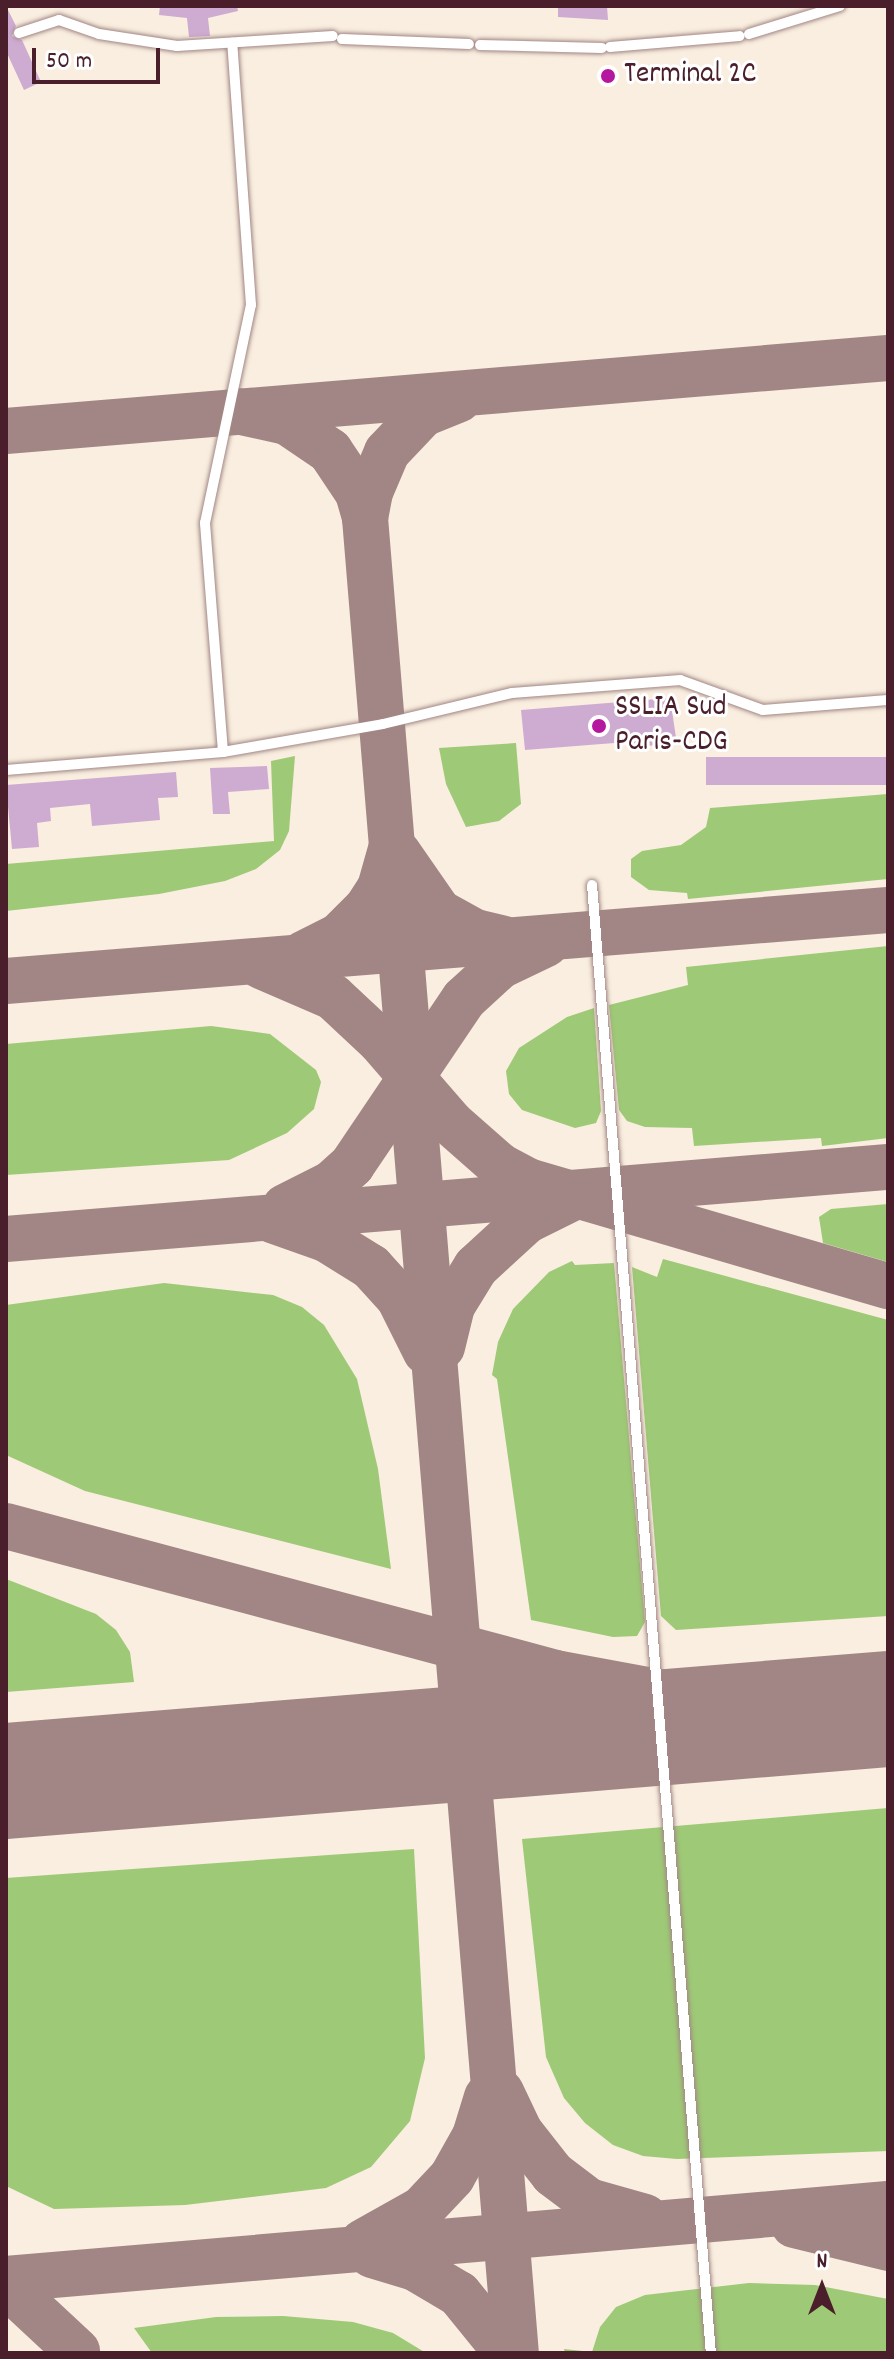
<!DOCTYPE html>
<html>
<head>
<meta charset="utf-8">
<style>
	body { margin:0 }
	#map { position:relative; width:894px; height:2359px; overflow:hidden; background:#f9eedf; font-family:Dekko,sans-serif }
	div>[style] { position:absolute }
	.green>* { inset:0; background:#9ec976 }
	.taxiway>* { height:46px; margin:-23px; padding:0 23px; transform-origin:23px; border-radius:23px; background:#a28685 }
	.runway>* { height:116px; margin:-58px; padding:0 58px; transform-origin:58px; border-radius:58px; background:#a28685 }
	.building>* { inset:0; background:#ceabd1; transform-origin:0 0 }
	.roads { filter:drop-shadow(0 0 2px #a28685) drop-shadow(0 0 2px #a28685) }
	.service>* { height:10px; margin:-5px; padding:0 5px; transform-origin:5px; border-radius:5px; background:#fff }
	.dots>* { width:22px; height:22px; translate:-50% -50%; box-sizing:border-box; border:4px solid #fff; border-radius:50% }
	span { translate:-50% -50%; white-space:nowrap; text-align:center; line-height:1.15; -webkit-text-stroke:6px #fff; paint-order:stroke }
	.poi-label { font-size:30px; color:#4a1f2b }
	.left { translate:0 -50%; text-align:left }
	.frame { position:absolute; inset:0; border:8px solid #4a1f2b; pointer-events:none }
	.north { position:absolute; left:782px; top:2247px; width:80px; height:80px; -webkit-text-stroke:6px #fff; paint-order:stroke; rotate:0deg; font-size:22px; font-weight:700; line-height:32px; text-align:center; color:#4a1f2b }
	.north::after { content:''; display:block; margin:auto; width:28px; height:36px; background:#4a1f2b; clip-path:polygon(50% 0,100% 100%,50% 72%,0 100%) }
	.scale { position:absolute; left:32px; top:48px; width:128px; height:36px; box-sizing:border-box; border:4px solid #4a1f2b; border-top:0; padding-left:10px; font-size:24px; line-height:28px; white-space:nowrap; color:#4a1f2b; -webkit-text-stroke:6px #fff; paint-order:stroke }
</style>
</head>
<body>
<div id="map">
	<div class="green">
		<div style="clip-path:polygon(516px 743px,521px 804px,499px 821px,466px 827px,446px 784px,439px 748px)"></div>
		<div style="clip-path:polygon(295px 756px,289px 831px,280px 850px,256px 869px,225px 881px,159px 894px,6px 911px,6px 864px,274px 841px,271px 761px)"></div>
		<div style="clip-path:polygon(888px 794px,888px 879px,688px 899px,687px 893px,649px 890px,631px 877px,631px 859px,642px 851px,681px 845px,706px 827px,710px 808px)"></div>
		<div style="clip-path:polygon(888px 946px,888px 1138px,822px 1146px,821px 1138px,694px 1146px,692px 1128px,645px 1127px,627px 1121px,619px 1110px,609px 1005px,688px 985px,686px 967px)"></div>
		<div style="clip-path:polygon(594px 1008px,601px 1111px,596px 1123px,575px 1128px,522px 1110px,509px 1094px,506px 1071px,519px 1048px,567px 1017px)"></div>
		<div style="clip-path:polygon(211px 1026px,270px 1034px,316px 1070px,321px 1082px,314px 1109px,287px 1133px,229px 1160px,6px 1175px,6px 1044px)"></div>
		<div style="clip-path:polygon(888px 1204px,888px 1262px,823px 1243px,819px 1217px,831px 1209px)"></div>
		<div style="clip-path:polygon(663px 1259px,888px 1320px,888px 1616px,676px 1630px,661px 1616px,632px 1267px,657px 1277px)"></div>
		<div style="clip-path:polygon(572px 1261px,575px 1265px,614px 1263px,645px 1622px,637px 1636px,613px 1637px,531px 1620px,497px 1379px,492px 1375px,498px 1342px,513px 1309px,549px 1272px)"></div>
		<div style="clip-path:polygon(164px 1283px,273px 1295px,302px 1307px,324px 1325px,357px 1379px,378px 1469px,391px 1569px,85px 1491px,6px 1455px,6px 1305px)"></div>
		<div style="clip-path:polygon(6px 1579px,96px 1614px,116px 1630px,130px 1652px,134px 1682px,6px 1692px)"></div>
		<div style="clip-path:polygon(888px 1808px,888px 2151px,677px 2159px,643px 2156px,613px 2145px,585px 2123px,564px 2098px,546px 2057px,522px 1839px)"></div>
		<div style="clip-path:polygon(414px 1849px,425px 2058px,410px 2121px,371px 2167px,326px 2188px,185px 2205px,54px 2209px,6px 2186px,6px 1878px)"></div>
		<div style="clip-path:polygon(749px 2283px,815px 2285px,888px 2299px,888px 2353px,565px 2353px,564px 2349px,592px 2352px,600px 2327px,616px 2307px,645px 2295px)"></div>
		<div style="clip-path:polygon(283px 2316px,353px 2322px,393px 2333px,426px 2353px,152px 2353px,134px 2328px,216px 2317px)"></div>
	</div>
	<div class="taxiway">
		<div style="left:237px;top:411px;width:51px;rotate:12.4deg"></div>
		<div style="left:287px;top:422px;width:52px;rotate:34deg"></div>
		<div style="left:330px;top:451px;width:50px;rotate:56.3deg"></div>
		<div style="left:358px;top:493px;width:26px;rotate:74deg"></div>
		<div style="left:365px;top:518px;width:1841px;rotate:85.3deg"></div>
		<div style="left:6px;top:431px;width:885px;rotate:-4.73deg"></div>
		<div style="left:365px;top:518px;width:26px;rotate:-79deg"></div>
		<div style="left:370px;top:492px;width:43px;rotate:-67deg"></div>
		<div style="left:387px;top:452px;width:52px;rotate:-46.5deg"></div>
		<div style="left:423px;top:414px;width:38px;rotate:-22deg"></div>
		<div style="left:398px;top:853px;width:72px;rotate:55.2deg"></div>
		<div style="left:439px;top:912px;width:41px;rotate:29.1deg"></div>
		<div style="left:475px;top:932px;width:27px;rotate:13deg"></div>
		<div style="left:303px;top:954px;width:40px;rotate:-26.6deg"></div>
		<div style="left:339px;top:936px;width:40px;rotate:-45deg"></div>
		<div style="left:367px;top:908px;width:24px;rotate:-57deg"></div>
		<div style="left:380px;top:888px;width:41px;rotate:-74.2deg"></div>
		<div style="left:261px;top:966px;width:78px;rotate:23.3deg"></div>
		<div style="left:333px;top:997px;width:64px;rotate:43.1deg"></div>
		<div style="left:380px;top:1041px;width:108px;rotate:49.1deg"></div>
		<div style="left:451px;top:1123px;width:65px;rotate:41.3deg"></div>
		<div style="left:500px;top:1166px;width:32px;rotate:28deg"></div>
		<div style="left:528px;top:1181px;width:375px;rotate:16.3deg"></div>
		<div style="left:6px;top:981px;width:885px;rotate:-4.6deg"></div>
		<div style="left:285px;top:1207px;width:51px;rotate:-26.6deg"></div>
		<div style="left:331px;top:1184px;width:28px;rotate:-42deg"></div>
		<div style="left:352px;top:1165px;width:200px;rotate:-56deg"></div>
		<div style="left:464px;top:999px;width:49px;rotate:-42.5deg"></div>
		<div style="left:500px;top:966px;width:51px;rotate:-25.6deg"></div>
		<div style="left:272px;top:1220px;width:57px;rotate:19.4deg"></div>
		<div style="left:326px;top:1239px;width:53px;rotate:31.9deg"></div>
		<div style="left:371px;top:1267px;width:42px;rotate:47.9deg"></div>
		<div style="left:399px;top:1298px;width:60px;rotate:63.4deg"></div>
		<div style="left:6px;top:1239px;width:885px;rotate:-4.67deg"></div>
		<div style="left:442px;top:1347px;width:42px;rotate:-76.3deg"></div>
		<div style="left:452px;top:1306px;width:46px;rotate:-58.4deg"></div>
		<div style="left:476px;top:1267px;width:68px;rotate:-42.6deg"></div>
		<div style="left:526px;top:1221px;width:49px;rotate:-26.6deg"></div>
		<div style="left:6px;top:1526px;width:569px;rotate:14.96deg"></div>
		<div style="left:556px;top:1673px;width:132px;rotate:10.5deg"></div>
		<div style="left:686px;top:1697px;width:202px;rotate:3.1deg"></div>
		<div style="left:463px;top:1645px;width:34px;rotate:67deg"></div>
		<div style="left:476px;top:1676px;width:54px;rotate:43.5deg"></div>
		<div style="left:515px;top:1713px;width:42px;rotate:24.1deg"></div>
		<div style="left:553px;top:1730px;width:48px;rotate:3.6deg"></div>
		<div style="left:501px;top:2092px;width:44px;rotate:64.6deg"></div>
		<div style="left:520px;top:2132px;width:53px;rotate:51.8deg"></div>
		<div style="left:553px;top:2174px;width:45px;rotate:36.9deg"></div>
		<div style="left:589px;top:2201px;width:58px;rotate:15.9deg"></div>
		<div style="left:794px;top:2225px;width:97px;rotate:13.7deg"></div>
		<div style="left:363px;top:2242px;width:68px;rotate:-29.2deg"></div>
		<div style="left:422px;top:2209px;width:44px;rotate:-46.8deg"></div>
		<div style="left:452px;top:2177px;width:47px;rotate:-60.7deg"></div>
		<div style="left:475px;top:2136px;width:41px;rotate:-72.9deg"></div>
		<div style="left:372px;top:2255px;width:45px;rotate:16.8deg"></div>
		<div style="left:415px;top:2268px;width:51px;rotate:30.6deg"></div>
		<div style="left:459px;top:2294px;width:76px;rotate:50.9deg"></div>
		<div style="left:6px;top:2279px;width:885px;rotate:-4.86deg"></div>
		<div style="left:6px;top:2285px;width:97px;rotate:42.9deg"></div>
	</div>
	<div class="runway">
		<div style="left:6px;top:1781px;width:885px;rotate:-4.67deg"></div>
	</div>
	<div class="building">
		<div style="clip-path:polygon(6px 6px,16px 26px,12px 36px,22px 40px,41px 82px,24px 90px,6px 51px)"></div>
		<div style="clip-path:polygon(160px 6px,237px 6px,238px 11px,208px 18px,210px 36px,189px 37px,187px 18px,159px 15px)"></div>
		<div style="clip-path:polygon(558px 6px,607px 6px,608px 20px,558px 17px)"></div>
		<div style="clip-path:polygon(670px 698px,677px 744px,628px 747px,627px 742px,525px 750px,521px 710px)"></div>
		<div style="left:888px;top:757px;width:28px;height:182px;rotate:90deg"></div>
		<div style="clip-path:polygon(267px 766px,269px 789px,228px 792px,230px 814px,213px 814px,210px 768px)"></div>
		<div style="clip-path:polygon(176px 772px,178px 797px,158px 798px,160px 820px,92px 826px,90px 804px,50px 808px,51px 821px,37px 823px,39px 847px,12px 849px,6px 785px)"></div>
	</div>
	<div class="roads">
		<div class="service">
			<div style="left:19px;top:33px;width:42px;rotate:-18deg"></div>
			<div style="left:59px;top:20px;width:42px;rotate:19.3deg"></div>
			<div style="left:99px;top:34px;width:79px;rotate:8.7deg"></div>
			<div style="left:177px;top:46px;width:156px;rotate:-3.7deg"></div>
			<div style="left:749px;top:34px;width:95px;rotate:-17.1deg"></div>
			<div style="left:342px;top:39px;width:127px;rotate:2.3deg"></div>
			<div style="left:480px;top:45px;width:122px;rotate:1.4deg"></div>
			<div style="left:610px;top:47px;width:130px;rotate:-4.8deg"></div>
			<div style="left:223px;top:752px;width:230px;rotate:-94.5deg"></div>
			<div style="left:205px;top:523px;width:223px;rotate:-78.1deg"></div>
			<div style="left:251px;top:305px;width:263px;rotate:-94.1deg"></div>
			<div style="left:6px;top:770px;width:218px;rotate:-4.7deg"></div>
			<div style="left:223px;top:752px;width:162px;rotate:-9.9deg"></div>
			<div style="left:383px;top:724px;width:133px;rotate:-13.5deg"></div>
			<div style="left:512px;top:693px;width:169px;rotate:-4.4deg"></div>
			<div style="left:680px;top:680px;width:88px;rotate:19.9deg"></div>
			<div style="left:763px;top:710px;width:125px;rotate:-4.6deg"></div>
			<div style="left:592px;top:885px;width:1473px;rotate:85.37deg"></div>
		</div>
	</div>
	<div class="dots">
		<div style="left:608px;top:76px;background:#b5179e"></div>
		<div style="left:599px;top:726px;background:#b5179e"></div>
	</div>
	<div class="poi-label">
		<span class="left" style="left:624px;top:76px">Terminal 2C</span>
		<span class="left" style="left:615px;top:726px">SSLIA Sud<br>Paris-CDG</span>
	</div>
	<div class="frame"></div>
	<div class="north">N</div>
	<div class="scale">50 m</div>
</div>
</body>
</html>
